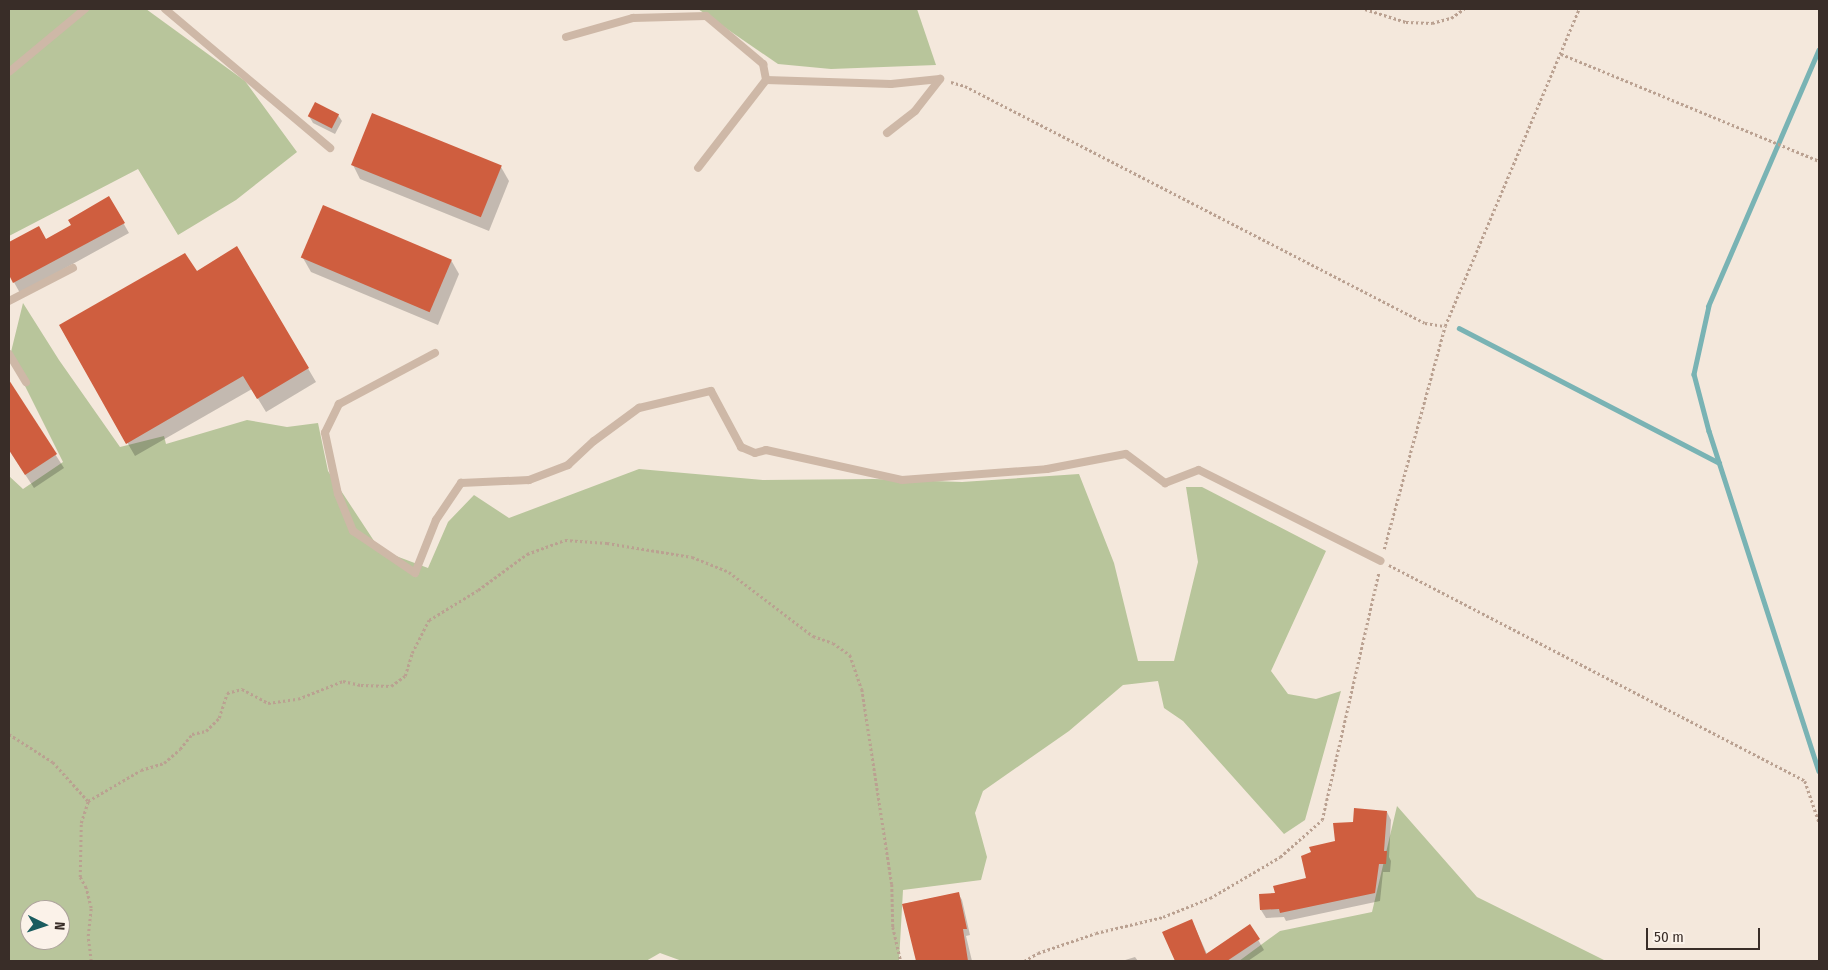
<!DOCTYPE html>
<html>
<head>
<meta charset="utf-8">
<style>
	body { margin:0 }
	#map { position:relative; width:1828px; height:970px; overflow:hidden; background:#f4e8dc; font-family:"Fira Sans Condensed",sans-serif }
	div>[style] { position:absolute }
	.green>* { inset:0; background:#b8c59b }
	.shadow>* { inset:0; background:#0003 }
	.stream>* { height:4.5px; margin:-2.25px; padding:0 2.25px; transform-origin:2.25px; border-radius:2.25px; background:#79b3b4 }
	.building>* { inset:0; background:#cf5e3f; transform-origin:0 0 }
	.path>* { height:2.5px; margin-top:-1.25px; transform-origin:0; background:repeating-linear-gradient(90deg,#baa191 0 2.5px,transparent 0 5px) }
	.lane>* { height:8px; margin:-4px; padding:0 4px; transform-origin:4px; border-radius:4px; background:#ceb8a7 }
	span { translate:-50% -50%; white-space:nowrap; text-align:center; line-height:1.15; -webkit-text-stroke:4.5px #fbf2e9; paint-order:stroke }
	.frame { position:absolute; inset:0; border:10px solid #392d28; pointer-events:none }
	.north { position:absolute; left:20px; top:900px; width:50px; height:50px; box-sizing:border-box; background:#fbf2e9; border:1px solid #ada39c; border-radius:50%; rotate:94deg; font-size:14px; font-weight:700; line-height:20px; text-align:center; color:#392d28 }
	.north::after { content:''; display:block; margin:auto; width:18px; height:22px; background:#1a5c5f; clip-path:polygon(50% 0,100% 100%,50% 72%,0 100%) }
	.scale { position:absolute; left:1646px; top:928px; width:114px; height:22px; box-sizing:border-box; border:2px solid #392d28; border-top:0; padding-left:6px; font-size:15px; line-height:18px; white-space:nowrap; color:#392d28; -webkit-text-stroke:4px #fbf2e9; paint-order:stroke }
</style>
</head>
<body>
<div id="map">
	<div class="green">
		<div style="clip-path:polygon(9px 9px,146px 9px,245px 81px,297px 152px,236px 200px,178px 235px,138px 169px,9px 236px)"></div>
		<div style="clip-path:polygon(698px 9px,917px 9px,936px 65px,831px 69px,778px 64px)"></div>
		<div style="clip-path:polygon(evenodd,23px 303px,59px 360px,120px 447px,164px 436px,166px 444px,247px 420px,287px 427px,318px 423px,328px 471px,380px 550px,428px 568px,448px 522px,474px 495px,509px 518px,639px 469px,763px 480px,874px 479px,962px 482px,1079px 474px,1114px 563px,1138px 661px,1174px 661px,1198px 562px,1186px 487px,1202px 487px,1326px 551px,1271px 671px,1288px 694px,1316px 699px,1341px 691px,1305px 820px,1284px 834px,1183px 721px,1164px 708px,1158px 681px,1123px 685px,1069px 731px,983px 791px,975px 813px,987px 857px,981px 880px,903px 890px,899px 961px,682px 961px,660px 953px,646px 961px,9px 961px,9px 476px,23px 489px,63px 462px,10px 356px,23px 303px,30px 910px,60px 910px,60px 940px,30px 940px,30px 910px)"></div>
		<div style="clip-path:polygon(1397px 806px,1477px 897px,1606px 961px,1239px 961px,1280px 931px,1372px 912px)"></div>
	</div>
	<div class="shadow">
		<div style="clip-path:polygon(338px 115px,342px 121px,335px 134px,313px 123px,309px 116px)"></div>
		<div style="clip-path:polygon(353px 165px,501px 167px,509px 181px,489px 231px,360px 179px)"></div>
		<div style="clip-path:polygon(109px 198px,129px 233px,20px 293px,11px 277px,9px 278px,9px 243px,38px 227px,46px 240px,73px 225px)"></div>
		<div style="clip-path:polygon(237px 248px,316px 382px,266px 412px,252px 389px,135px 456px,60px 326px,196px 272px)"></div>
		<div style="clip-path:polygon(303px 258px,451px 260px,459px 274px,438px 325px,311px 272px)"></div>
		<div style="clip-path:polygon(9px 382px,64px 468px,34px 488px,9px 450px)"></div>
		<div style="clip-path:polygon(1387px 812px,1391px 820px,1389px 857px,1391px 861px,1390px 872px,1383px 872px,1380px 901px,1286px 921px,1284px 917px,1266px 918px,1261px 910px,1277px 894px,1308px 878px,1354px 823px)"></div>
		<div style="clip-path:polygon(958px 893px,962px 900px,970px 935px,966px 936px,972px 961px,917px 961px,903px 904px)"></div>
		<div style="clip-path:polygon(1192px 921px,1207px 954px,1250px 926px,1264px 950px,1248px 961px,1176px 961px,1164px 932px)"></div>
		<div style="clip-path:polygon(1135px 957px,1138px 961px,1122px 961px)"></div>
	</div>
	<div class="stream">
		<div style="left:1819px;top:50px;width:279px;rotate:113.3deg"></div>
		<div style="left:1709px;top:306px;width:70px;rotate:102.4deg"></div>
		<div style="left:1694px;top:374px;width:59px;rotate:75.3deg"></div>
		<div style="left:1709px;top:431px;width:357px;rotate:72.1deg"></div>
		<div style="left:1459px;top:328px;width:293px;rotate:27.4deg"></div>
	</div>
	<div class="building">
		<div style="left:315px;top:102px;width:27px;height:16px;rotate:27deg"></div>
		<div style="left:372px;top:113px;width:140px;height:56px;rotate:22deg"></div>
		<div style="clip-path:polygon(109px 196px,125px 223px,13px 283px,9px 275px,9px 242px,39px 226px,46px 239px,71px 225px,68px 220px)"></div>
		<div style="left:323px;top:205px;width:140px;height:57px;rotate:23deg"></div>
		<div style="clip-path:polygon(237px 246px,309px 368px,257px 399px,243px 376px,126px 444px,59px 325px,185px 253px,197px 271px)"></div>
		<div style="clip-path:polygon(9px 380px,57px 454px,25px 475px,9px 450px)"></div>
		<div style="clip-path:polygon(1354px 808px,1387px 811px,1384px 851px,1387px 851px,1386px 864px,1379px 864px,1375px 893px,1280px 913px,1279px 909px,1260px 910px,1259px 894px,1275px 893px,1273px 886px,1306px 878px,1301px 856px,1311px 852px,1309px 847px,1335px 841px,1333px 823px,1353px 822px)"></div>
		<div style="clip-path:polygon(959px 892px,967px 929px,963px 929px,968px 961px,916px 961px,902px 904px)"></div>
		<div style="clip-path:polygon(1192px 919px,1206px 954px,1250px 924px,1260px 939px,1227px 961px,1175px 961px,1162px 932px)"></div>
	</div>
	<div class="path">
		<div style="left:1365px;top:9px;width:43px;rotate:17.6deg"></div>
		<div style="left:1406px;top:22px;width:26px;rotate:2deg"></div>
		<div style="left:1432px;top:23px;width:20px;rotate:-15deg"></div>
		<div style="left:1451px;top:18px;width:16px;rotate:-35deg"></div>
		<div style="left:1561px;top:54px;width:279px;rotate:22.5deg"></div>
		<div style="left:951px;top:82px;width:15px;rotate:16deg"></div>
		<div style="left:965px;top:86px;width:517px;rotate:27.26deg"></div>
		<div style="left:1425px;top:323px;width:20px;rotate:9deg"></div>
		<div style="left:1384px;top:549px;width:231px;rotate:-74.7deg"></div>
		<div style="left:1445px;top:326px;width:344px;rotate:-67.1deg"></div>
		<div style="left:1389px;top:565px;width:469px;rotate:27.4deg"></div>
		<div style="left:1805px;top:781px;width:43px;rotate:71.1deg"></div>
		<div style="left:9px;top:734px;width:52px;rotate:32.5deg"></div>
		<div style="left:53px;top:762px;width:52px;rotate:48.1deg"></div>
		<div style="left:91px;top:961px;width:25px;rotate:-97deg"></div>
		<div style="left:88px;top:936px;width:28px;rotate:-84deg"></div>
		<div style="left:91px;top:908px;width:21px;rotate:-104deg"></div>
		<div style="left:86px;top:888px;width:13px;rotate:-119deg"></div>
		<div style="left:80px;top:877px;width:54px;rotate:-88.9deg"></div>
		<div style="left:81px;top:823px;width:23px;rotate:-72deg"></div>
		<div style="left:88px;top:801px;width:61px;rotate:-30.3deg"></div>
		<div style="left:141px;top:770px;width:24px;rotate:-17deg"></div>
		<div style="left:164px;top:763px;width:21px;rotate:-41deg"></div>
		<div style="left:180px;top:749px;width:19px;rotate:-51deg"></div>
		<div style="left:192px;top:734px;width:14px;rotate:-12deg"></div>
		<div style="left:206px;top:731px;width:18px;rotate:-45deg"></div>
		<div style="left:219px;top:718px;width:26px;rotate:-72deg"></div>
		<div style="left:227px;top:693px;width:16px;rotate:-15deg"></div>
		<div style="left:242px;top:689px;width:30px;rotate:28deg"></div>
		<div style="left:268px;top:703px;width:30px;rotate:-8deg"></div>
		<div style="left:298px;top:699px;width:48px;rotate:-21.8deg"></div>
		<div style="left:343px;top:681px;width:18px;rotate:13deg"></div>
		<div style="left:361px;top:685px;width:30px;rotate:2deg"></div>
		<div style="left:391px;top:686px;width:17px;rotate:-36deg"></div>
		<div style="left:405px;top:676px;width:24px;rotate:-73deg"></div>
		<div style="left:412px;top:653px;width:37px;rotate:-63deg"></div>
		<div style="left:429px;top:620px;width:57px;rotate:-31.5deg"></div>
		<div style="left:478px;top:590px;width:61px;rotate:-36.3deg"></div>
		<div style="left:527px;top:554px;width:40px;rotate:-20.2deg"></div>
		<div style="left:565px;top:540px;width:42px;rotate:4.1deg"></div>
		<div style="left:607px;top:543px;width:86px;rotate:9.4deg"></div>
		<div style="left:692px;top:557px;width:40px;rotate:22deg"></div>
		<div style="left:729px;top:572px;width:106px;rotate:37.3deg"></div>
		<div style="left:813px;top:636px;width:21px;rotate:19deg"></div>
		<div style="left:833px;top:643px;width:21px;rotate:35deg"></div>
		<div style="left:850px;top:655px;width:36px;rotate:71deg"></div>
		<div style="left:862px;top:689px;width:197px;rotate:81.3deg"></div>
		<div style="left:892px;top:884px;width:43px;rotate:88.7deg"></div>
		<div style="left:893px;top:927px;width:35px;rotate:77deg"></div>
		<div style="left:1024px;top:961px;width:16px;rotate:-30deg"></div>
		<div style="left:1038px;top:953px;width:61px;rotate:-19deg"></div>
		<div style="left:1096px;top:933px;width:69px;rotate:-13.4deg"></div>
		<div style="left:1163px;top:917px;width:51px;rotate:-22deg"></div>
		<div style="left:1210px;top:898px;width:81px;rotate:-30.4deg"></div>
		<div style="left:1280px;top:857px;width:56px;rotate:-41.4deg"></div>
		<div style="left:1322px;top:820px;width:254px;rotate:-77.1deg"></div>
	</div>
	<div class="lane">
		<div style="left:165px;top:9px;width:216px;rotate:40.1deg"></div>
		<div style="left:566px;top:37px;width:70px;rotate:-15.8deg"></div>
		<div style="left:633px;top:18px;width:73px;rotate:-1.6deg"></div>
		<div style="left:706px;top:16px;width:75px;rotate:40.1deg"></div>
		<div style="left:763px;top:64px;width:16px;rotate:79deg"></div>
		<div style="left:766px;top:80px;width:111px;rotate:127.7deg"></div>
		<div style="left:9px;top:72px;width:99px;rotate:-39.7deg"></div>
		<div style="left:766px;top:80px;width:125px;rotate:1.8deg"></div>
		<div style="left:891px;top:84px;width:49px;rotate:-5.8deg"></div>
		<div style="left:887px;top:133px;width:36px;rotate:-38deg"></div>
		<div style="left:915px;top:111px;width:41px;rotate:-52deg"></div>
		<div style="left:9px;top:301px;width:72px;rotate:-27.3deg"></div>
		<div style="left:435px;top:353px;width:109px;rotate:152deg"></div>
		<div style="left:339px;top:404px;width:32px;rotate:116deg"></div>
		<div style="left:325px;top:433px;width:62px;rotate:78deg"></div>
		<div style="left:338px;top:494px;width:40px;rotate:68deg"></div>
		<div style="left:353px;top:531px;width:75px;rotate:34.1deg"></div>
		<div style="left:415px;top:573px;width:57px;rotate:-68.4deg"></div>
		<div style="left:436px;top:520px;width:45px;rotate:-56deg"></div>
		<div style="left:461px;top:483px;width:68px;rotate:-2.5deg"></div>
		<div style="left:529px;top:480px;width:42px;rotate:-21deg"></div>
		<div style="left:568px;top:465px;width:35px;rotate:-43deg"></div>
		<div style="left:594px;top:441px;width:56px;rotate:-36.3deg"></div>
		<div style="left:639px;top:408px;width:74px;rotate:-13.3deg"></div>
		<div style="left:711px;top:391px;width:64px;rotate:61.8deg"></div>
		<div style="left:741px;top:447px;width:15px;rotate:23deg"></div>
		<div style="left:755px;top:453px;width:11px;rotate:-15deg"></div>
		<div style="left:766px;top:450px;width:139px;rotate:12.4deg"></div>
		<div style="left:902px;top:480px;width:145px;rotate:-4.3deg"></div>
		<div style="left:1047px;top:469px;width:80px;rotate:-10.8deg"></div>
		<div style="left:1126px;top:454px;width:49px;rotate:36.6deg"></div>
		<div style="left:1165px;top:483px;width:36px;rotate:-21deg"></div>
		<div style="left:1199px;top:470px;width:203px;rotate:26.6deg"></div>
		<div style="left:9px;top:354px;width:33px;rotate:59deg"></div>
	</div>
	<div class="frame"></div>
	<div class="north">N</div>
	<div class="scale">50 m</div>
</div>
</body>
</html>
